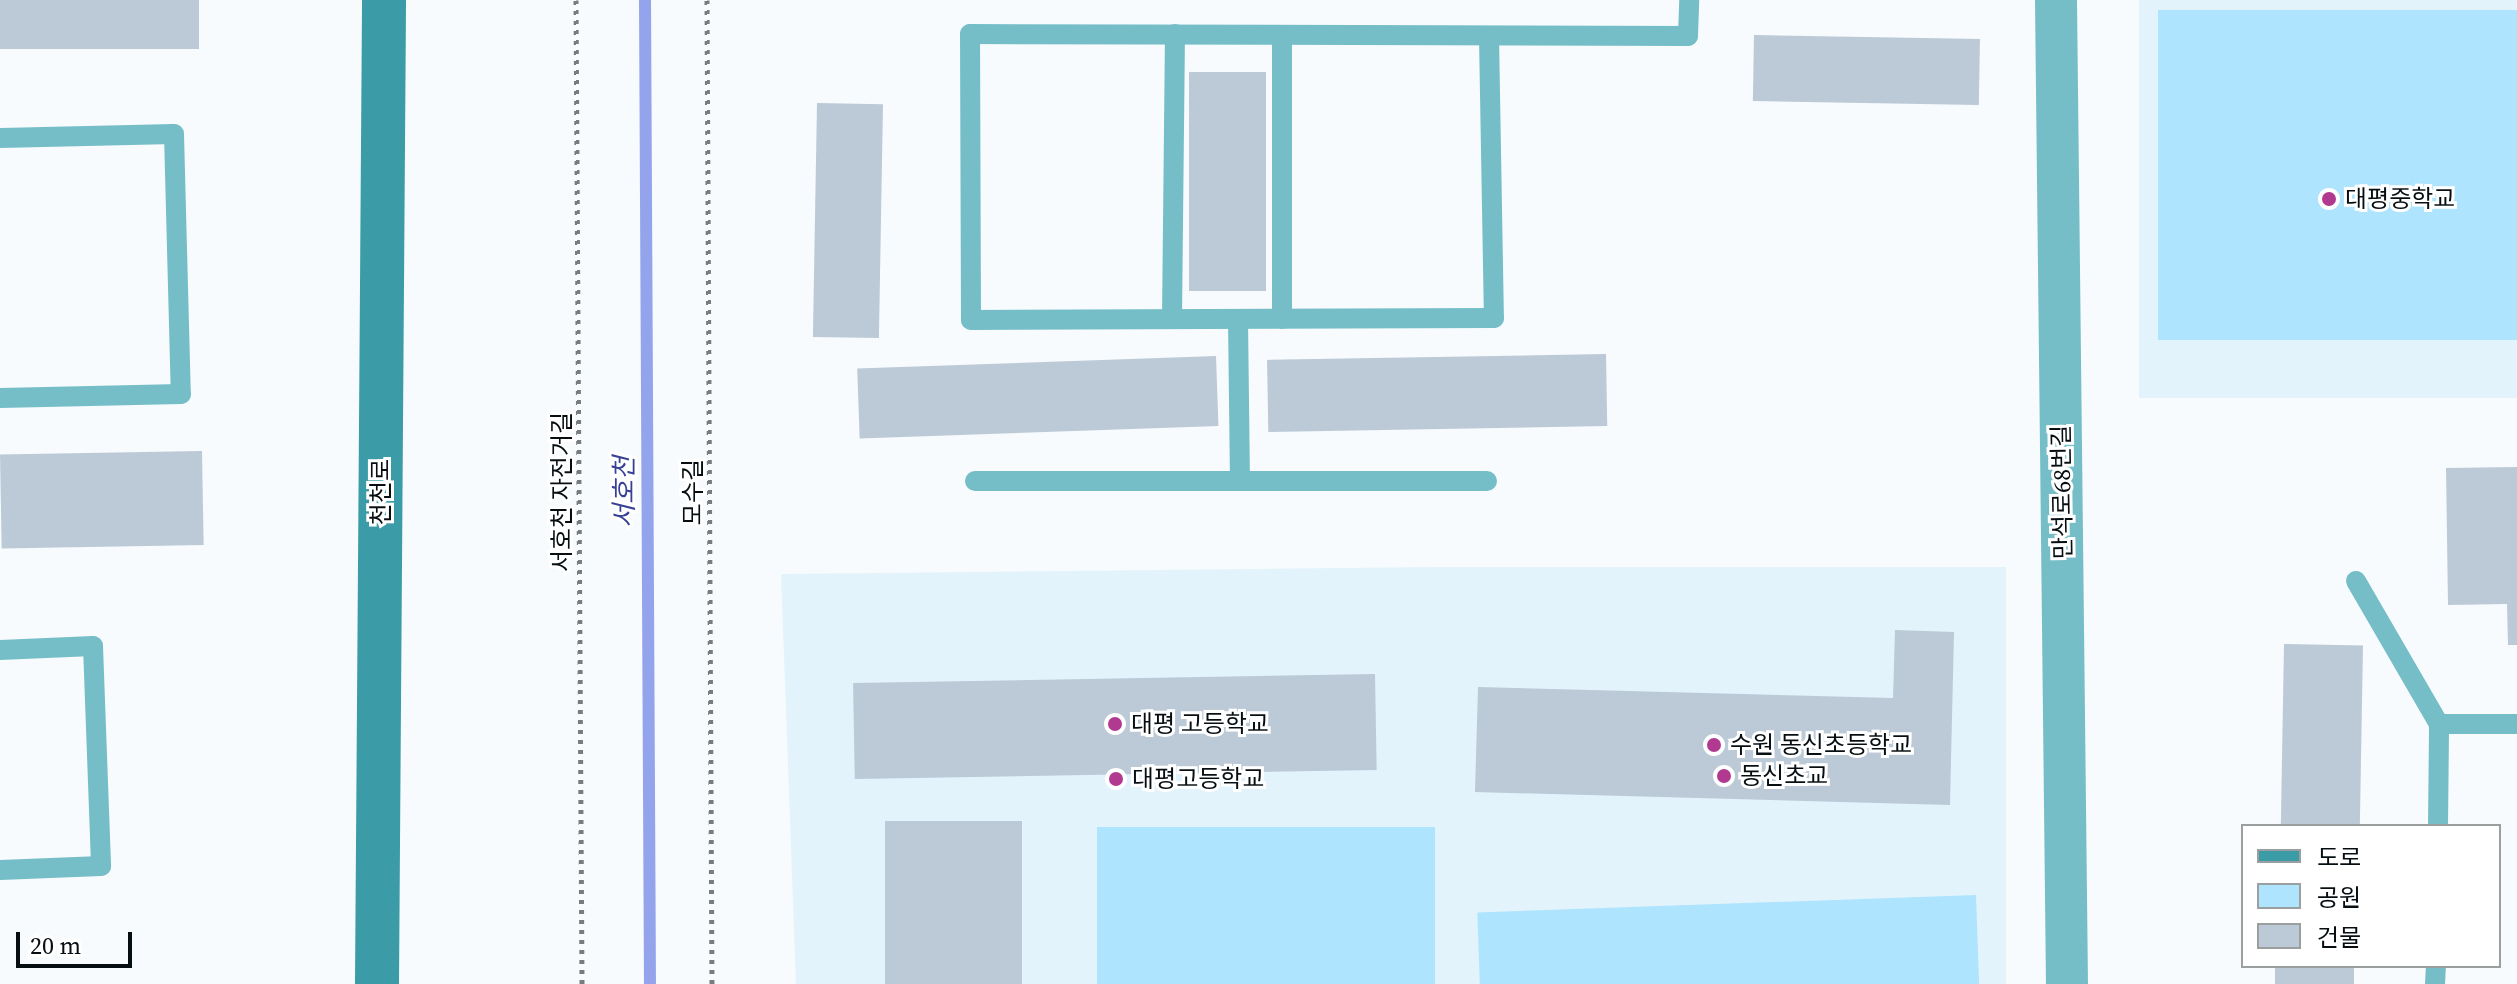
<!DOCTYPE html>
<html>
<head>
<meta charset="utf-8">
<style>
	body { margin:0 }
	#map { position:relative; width:2517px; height:984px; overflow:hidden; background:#f7fbfd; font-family:"Source Serif 4","Noto Sans KR",serif }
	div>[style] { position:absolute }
	.built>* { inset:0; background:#e3f3fc; transform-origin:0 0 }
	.green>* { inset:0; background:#afe4fe; transform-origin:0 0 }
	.stream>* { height:12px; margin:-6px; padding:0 6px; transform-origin:6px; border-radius:6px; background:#94a4ec }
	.building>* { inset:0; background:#bcc9d7; transform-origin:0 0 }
	.path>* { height:5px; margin-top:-2.5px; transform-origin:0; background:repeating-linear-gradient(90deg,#777c7f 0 4px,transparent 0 10px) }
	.lane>* { height:20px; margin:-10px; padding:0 10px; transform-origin:10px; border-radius:10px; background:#75bec8 }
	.street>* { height:42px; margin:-21px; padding:0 21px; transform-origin:21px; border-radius:21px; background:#75bec8 }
	.secondary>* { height:44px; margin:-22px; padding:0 22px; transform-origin:22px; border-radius:22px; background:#3b9ca8 }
	.dots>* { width:22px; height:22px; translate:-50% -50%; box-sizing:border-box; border:4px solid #fff; border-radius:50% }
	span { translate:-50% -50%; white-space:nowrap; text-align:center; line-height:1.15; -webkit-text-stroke:6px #fff; paint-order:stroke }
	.poi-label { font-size:24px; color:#070e11 }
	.left { translate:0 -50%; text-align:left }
	.street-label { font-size:24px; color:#070e11 }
	.water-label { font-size:26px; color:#374194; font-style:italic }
	.legend { position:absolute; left:2241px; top:824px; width:260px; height:144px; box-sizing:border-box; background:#fff; border:2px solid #9c9fa0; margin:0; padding:10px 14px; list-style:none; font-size:24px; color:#070e11 }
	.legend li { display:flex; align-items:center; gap:16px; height:40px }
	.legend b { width:40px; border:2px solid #9c9fa0 }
	.scale { position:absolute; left:16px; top:932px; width:116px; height:36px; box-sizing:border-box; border:4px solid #070e11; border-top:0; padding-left:10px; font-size:24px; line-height:28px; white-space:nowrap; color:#070e11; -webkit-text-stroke:6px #fff; paint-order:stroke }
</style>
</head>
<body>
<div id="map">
	<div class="built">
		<div style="left:2139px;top:0;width:378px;height:398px"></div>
		<div style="clip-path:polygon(1435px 567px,2006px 567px,2006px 984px,796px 984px,781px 574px)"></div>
	</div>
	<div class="green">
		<div style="left:2517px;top:10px;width:330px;height:359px;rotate:90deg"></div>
		<div style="left:1435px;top:827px;width:157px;height:338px;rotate:90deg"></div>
		<div style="left:1976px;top:895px;width:89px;height:499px;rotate:88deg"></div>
	</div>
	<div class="stream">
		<div style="left:645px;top:0;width:984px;rotate:89.71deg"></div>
	</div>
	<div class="building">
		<div style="left:0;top:0;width:199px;height:49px"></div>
		<div style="left:1754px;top:35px;width:226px;height:66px;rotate:1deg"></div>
		<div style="left:1189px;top:72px;width:77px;height:219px"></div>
		<div style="left:817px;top:103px;width:66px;height:234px;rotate:1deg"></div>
		<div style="left:1606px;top:354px;width:72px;height:339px;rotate:89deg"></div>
		<div style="left:1216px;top:356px;width:70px;height:359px;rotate:88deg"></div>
		<div style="left:202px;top:451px;width:94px;height:202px;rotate:89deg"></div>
		<div style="clip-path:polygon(2517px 467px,2517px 645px,2508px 645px,2507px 604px,2448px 605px,2446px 468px)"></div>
		<div style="clip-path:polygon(1895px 630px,1954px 632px,1950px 805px,1475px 792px,1478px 687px,1893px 698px)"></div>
		<div style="left:2284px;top:644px;width:79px;height:182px;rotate:1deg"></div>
		<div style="left:1375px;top:674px;width:96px;height:522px;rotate:89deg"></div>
		<div style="left:885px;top:821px;width:137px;height:163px"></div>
		<div style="left:2275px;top:966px;width:79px;height:18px"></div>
	</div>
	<div class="path">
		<div style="left:576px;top:0;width:984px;rotate:89.65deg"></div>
		<div style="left:707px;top:0;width:984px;rotate:89.71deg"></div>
	</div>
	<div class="lane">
		<div style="left:1282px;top:35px;width:284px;rotate:90deg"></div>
		<div style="left:1489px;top:36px;width:282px;rotate:89deg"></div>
		<div style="left:1494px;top:318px;width:523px;rotate:179.78deg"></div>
		<div style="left:971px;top:320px;width:286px;rotate:-90.2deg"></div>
		<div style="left:970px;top:34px;width:718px;rotate:0.16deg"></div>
		<div style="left:1688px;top:36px;width:36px;rotate:-88deg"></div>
		<div style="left:0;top:138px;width:174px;rotate:-1.3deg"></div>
		<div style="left:174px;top:134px;width:260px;rotate:88.5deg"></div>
		<div style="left:181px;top:394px;width:181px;rotate:178.7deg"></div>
		<div style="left:1172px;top:319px;width:285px;rotate:-89.4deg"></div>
		<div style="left:1238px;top:319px;width:162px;rotate:89.3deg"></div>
		<div style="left:975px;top:481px;width:512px"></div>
		<div style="left:2356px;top:581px;width:165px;rotate:59.9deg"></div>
		<div style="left:0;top:650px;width:93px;rotate:-2.5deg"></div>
		<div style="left:93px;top:646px;width:220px;rotate:87.9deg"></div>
		<div style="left:101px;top:866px;width:101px;rotate:177.7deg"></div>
		<div style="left:2438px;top:826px;width:102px;rotate:-89.4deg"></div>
		<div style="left:2439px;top:724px;width:78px"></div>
		<div style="left:2435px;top:984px;width:18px;rotate:-87deg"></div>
	</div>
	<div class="street">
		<div style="left:2056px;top:0;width:984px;rotate:89.36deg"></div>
	</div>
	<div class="secondary">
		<div style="left:377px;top:984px;width:984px;rotate:-89.59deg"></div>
	</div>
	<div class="dots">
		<div style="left:2329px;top:199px;background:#b13a90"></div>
		<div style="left:1115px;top:724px;background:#b13a90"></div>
		<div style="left:1714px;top:745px;background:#b13a90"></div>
		<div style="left:1724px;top:776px;background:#b13a90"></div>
		<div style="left:1116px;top:779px;background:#b13a90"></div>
	</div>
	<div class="poi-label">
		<span class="left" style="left:2345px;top:199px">대평중학교</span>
		<span class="left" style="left:1131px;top:724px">대평 고등학교</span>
		<span class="left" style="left:1730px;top:745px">수원 동신초등학교</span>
		<span class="left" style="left:1740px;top:776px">동신초교</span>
		<span class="left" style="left:1132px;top:779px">대평고등학교</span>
	</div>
	<div class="street-label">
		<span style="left:381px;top:492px;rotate:-90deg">천천로</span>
		<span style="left:562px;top:492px;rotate:-90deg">서호천 자전거길</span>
		<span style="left:693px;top:492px;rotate:-90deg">모수길</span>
		<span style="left:2062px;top:492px;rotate:-91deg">만석로68번길</span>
	</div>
	<div class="water-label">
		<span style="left:625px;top:492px;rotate:-90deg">서호천</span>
	</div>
	<ul class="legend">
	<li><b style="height:10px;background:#3b9ca8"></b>도로</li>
	<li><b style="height:22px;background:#afe4fe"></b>공원</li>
	<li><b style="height:22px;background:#bcc9d7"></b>건물</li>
	</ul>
	<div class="scale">20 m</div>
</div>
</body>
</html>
